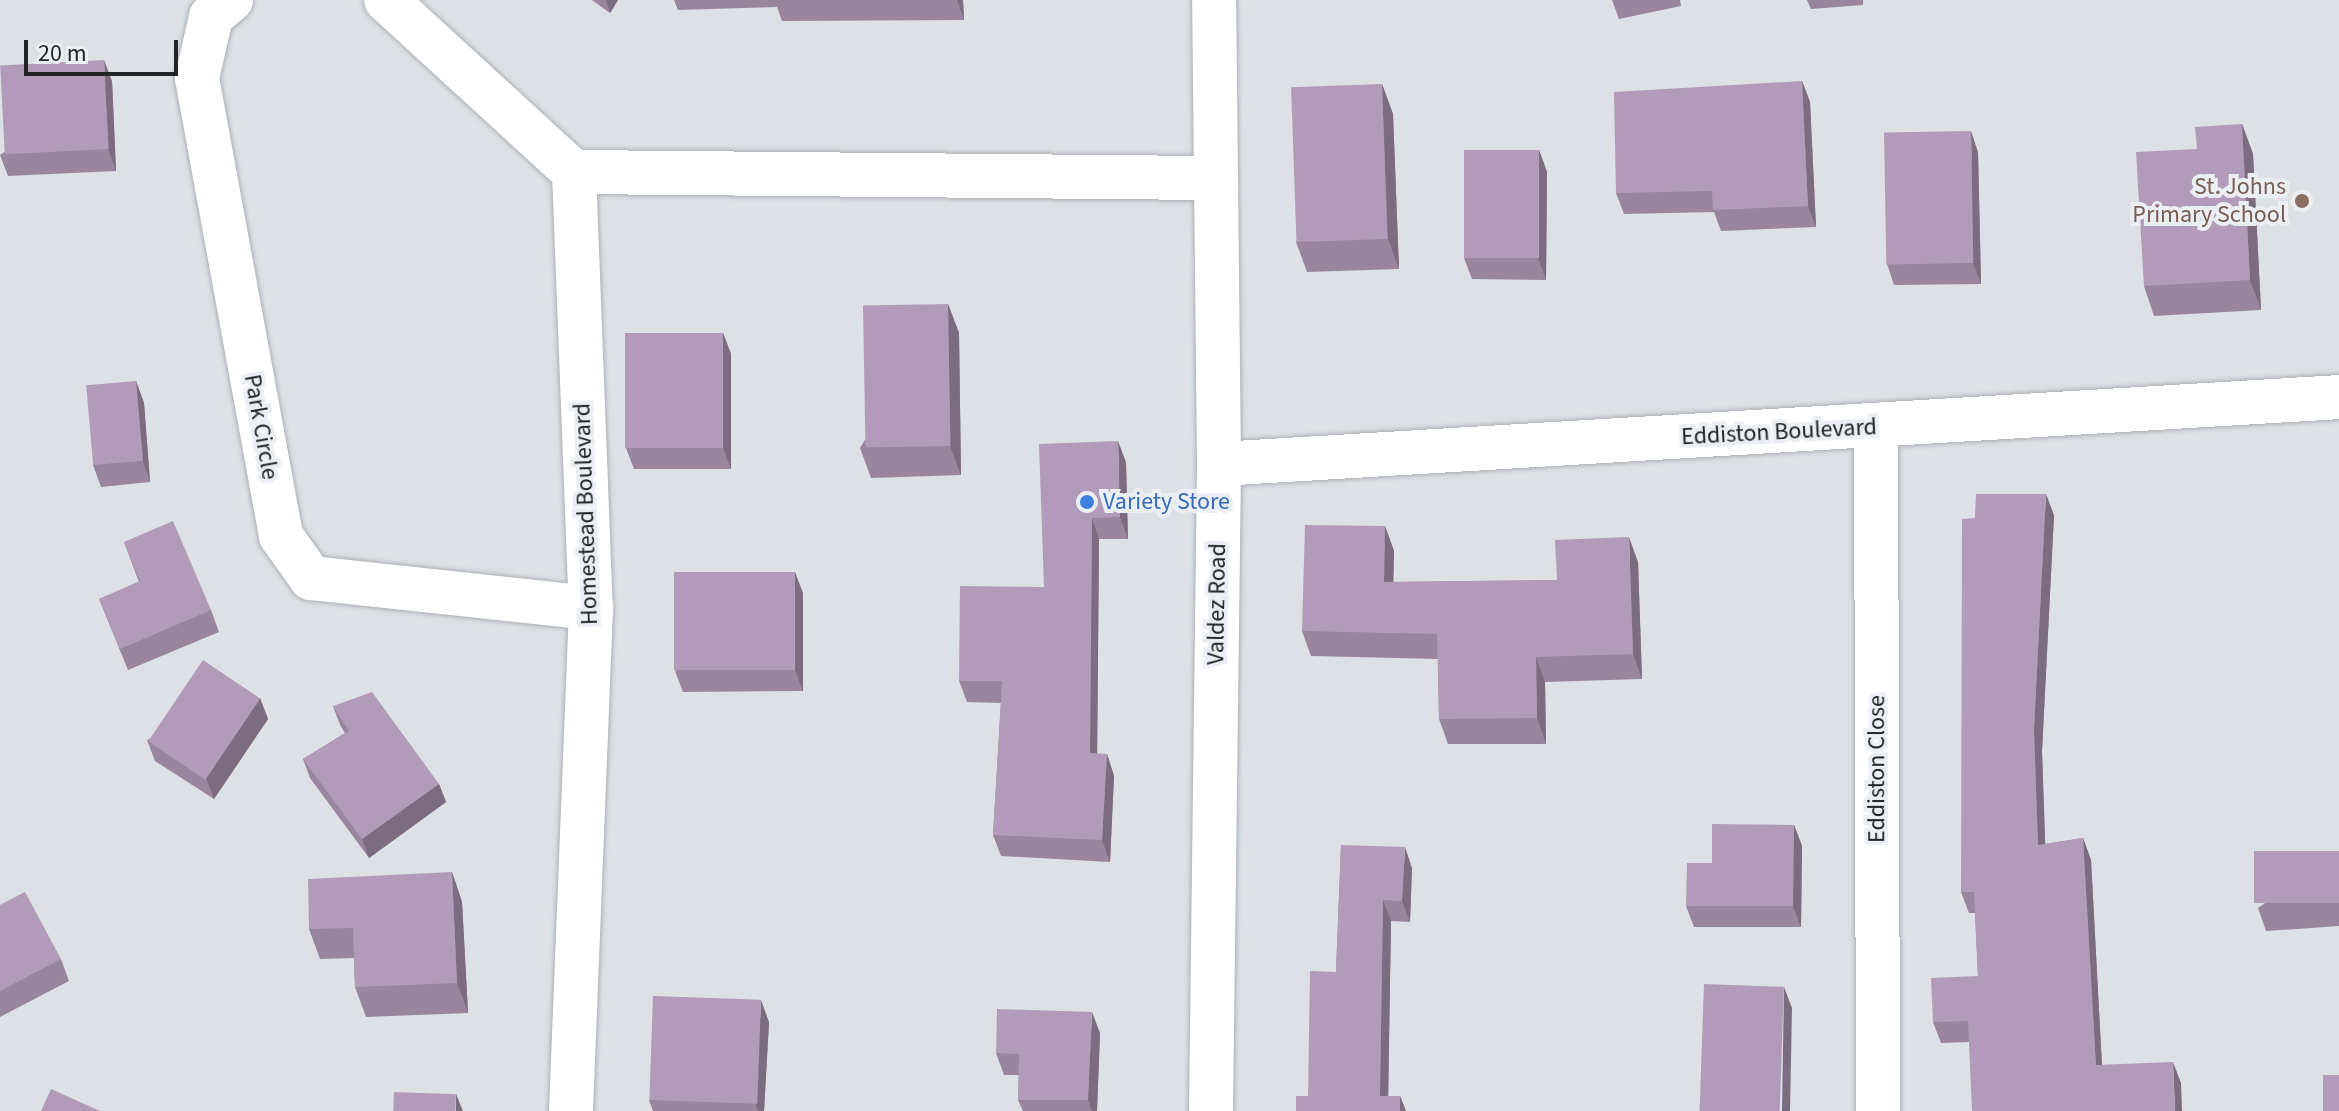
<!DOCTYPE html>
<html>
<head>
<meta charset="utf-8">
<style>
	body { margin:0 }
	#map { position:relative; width:2339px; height:1111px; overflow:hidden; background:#dde1e5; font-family:"Source Sans 3",sans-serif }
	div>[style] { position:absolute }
	.roads { filter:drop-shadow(0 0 2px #adb1b5) drop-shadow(0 0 2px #adb1b5) }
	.minor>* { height:44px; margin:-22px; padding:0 22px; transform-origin:22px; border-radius:22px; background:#fff }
	.wall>* { inset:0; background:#99859e }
	.shaded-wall>* { inset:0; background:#7d6c81 }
	.building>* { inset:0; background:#b29bb8; transform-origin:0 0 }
	.dots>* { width:22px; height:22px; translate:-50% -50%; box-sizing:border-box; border:4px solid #ebeff3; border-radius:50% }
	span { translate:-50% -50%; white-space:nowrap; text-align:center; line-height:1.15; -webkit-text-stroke:8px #ebeff3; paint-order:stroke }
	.education-label { font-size:24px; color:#785e54 }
	.right { translate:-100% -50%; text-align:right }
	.street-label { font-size:24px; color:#212324 }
	.shop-label { font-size:24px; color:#366cbe }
	.left { translate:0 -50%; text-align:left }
	.scale { position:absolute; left:24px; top:40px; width:154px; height:36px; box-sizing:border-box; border:4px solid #212324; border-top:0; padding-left:10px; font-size:24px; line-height:28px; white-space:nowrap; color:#212324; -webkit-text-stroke:6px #ebeff3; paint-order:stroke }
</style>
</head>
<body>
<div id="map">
	<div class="roads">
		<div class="minor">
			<div style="left:231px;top:0;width:26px;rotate:140deg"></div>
			<div style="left:211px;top:17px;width:63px;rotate:102.9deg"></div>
			<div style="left:197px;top:78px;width:466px;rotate:79.6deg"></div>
			<div style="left:281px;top:536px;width:52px;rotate:54.5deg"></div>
			<div style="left:311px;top:578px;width:282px;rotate:6.1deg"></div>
			<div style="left:386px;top:0;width:255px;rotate:42.5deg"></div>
			<div style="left:574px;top:172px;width:436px;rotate:87.8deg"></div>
			<div style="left:591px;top:608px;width:503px;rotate:92.28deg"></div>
			<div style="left:574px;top:172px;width:642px;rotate:0.54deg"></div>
			<div style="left:1876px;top:426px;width:685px;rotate:89.83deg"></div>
			<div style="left:1219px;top:464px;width:1122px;rotate:-3.42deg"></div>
			<div style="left:1211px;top:1111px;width:647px;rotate:-89.29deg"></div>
			<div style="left:1219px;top:464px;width:464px;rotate:-90.6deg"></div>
		</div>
	</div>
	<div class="wall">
		<div style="clip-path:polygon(592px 0,618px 0,610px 13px)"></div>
		<div style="clip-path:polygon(674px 0,963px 0,964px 20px,782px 21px,777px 7px,678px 10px)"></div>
		<div style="clip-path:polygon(1612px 0,1680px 0,1681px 6px,1619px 19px)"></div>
		<div style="clip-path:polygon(1807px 0,1863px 0,1863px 5px,1811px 9px)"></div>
		<div style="clip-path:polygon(112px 81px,116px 171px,8px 176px,0 155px)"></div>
		<div style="clip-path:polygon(1802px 81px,1810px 102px,1816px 227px,1721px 231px,1714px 212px,1624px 214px,1616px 193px)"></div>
		<div style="clip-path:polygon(1382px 84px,1393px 114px,1399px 269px,1307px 272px,1296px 242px)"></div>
		<div style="clip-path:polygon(2242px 124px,2253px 154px,2261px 310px,2154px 316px,2144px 286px,2197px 149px)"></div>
		<div style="clip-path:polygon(1539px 150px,1547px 172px,1546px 280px,1472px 279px,1464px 258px)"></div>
		<div style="clip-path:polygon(1978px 152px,1981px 284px,1894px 285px,1887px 264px)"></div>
		<div style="clip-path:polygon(948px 304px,959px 333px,961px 475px,871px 478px,860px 448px)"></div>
		<div style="clip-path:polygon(723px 333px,731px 354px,731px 469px,634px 469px,626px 448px)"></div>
		<div style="clip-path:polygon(136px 381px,144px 403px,150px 482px,101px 487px,93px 465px)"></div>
		<div style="clip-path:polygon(1126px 462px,1128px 539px,1099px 539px,1097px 754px,1107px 754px,1114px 776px,1110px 862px,1001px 856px,993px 835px,1001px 703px,967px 702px,959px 681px,1044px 587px)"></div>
		<div style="clip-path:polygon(2054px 515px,2042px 751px,2045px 844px,2083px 838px,2091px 860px,2102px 1065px,2181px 1083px,1969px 1042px,1941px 1043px,1933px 1022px,1978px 976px,1975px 913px,1969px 913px,1961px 892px,1975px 518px)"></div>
		<div style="clip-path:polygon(1385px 526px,1394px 551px,1393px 582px,1557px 580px,1638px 562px,1642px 679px,1545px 682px,1546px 744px,1448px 744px,1439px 719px,1438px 659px,1311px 656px,1302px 631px)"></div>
		<div style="clip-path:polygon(124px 542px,211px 610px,219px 632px,128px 670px,99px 599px,139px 582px)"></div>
		<div style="clip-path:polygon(803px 593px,803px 691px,683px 692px,675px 671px)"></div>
		<div style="clip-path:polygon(260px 698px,268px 719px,214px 799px,155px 761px,147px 740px)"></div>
		<div style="clip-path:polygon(333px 706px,439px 784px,446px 802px,369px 858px,310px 778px,303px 759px,345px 733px,340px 725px)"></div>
		<div style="clip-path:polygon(1794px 825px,1802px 846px,1801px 927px,1694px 927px,1686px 906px)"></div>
		<div style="clip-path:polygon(1341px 845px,1412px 868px,1410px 922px,1391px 921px,1388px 1096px,1400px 1096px,1406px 1111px,1296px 1111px,1308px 1096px,1336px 972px)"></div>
		<div style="clip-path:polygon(2339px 851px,2339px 926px,2266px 931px,2258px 908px)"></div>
		<div style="clip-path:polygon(452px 872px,462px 902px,468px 1013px,366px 1017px,355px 987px,354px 958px,320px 959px,309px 929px)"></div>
		<div style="clip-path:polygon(0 905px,61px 959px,69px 981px,0 1017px)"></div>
		<div style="clip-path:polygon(769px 1022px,764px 1111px,653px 1111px,649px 1100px)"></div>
		<div style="clip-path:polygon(1100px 1033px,1097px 1111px,1023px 1111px,1018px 1100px,1019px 1075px,1004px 1075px,996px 1053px)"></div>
	</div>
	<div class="shaded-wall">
		<div style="clip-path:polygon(606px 0,618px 0,610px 13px)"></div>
		<div style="clip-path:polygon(957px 0,963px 0,964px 20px)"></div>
		<div style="clip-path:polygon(104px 60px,112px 81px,116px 171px,108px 149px)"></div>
		<div style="clip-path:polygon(1802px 81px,1810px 102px,1816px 227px,1808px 206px)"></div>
		<div style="clip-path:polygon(1382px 84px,1393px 114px,1399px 269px,1388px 239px)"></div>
		<div style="clip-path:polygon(2242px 124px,2253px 154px,2261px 310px,2250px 280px)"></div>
		<div style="clip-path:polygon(1971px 131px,1978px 152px,1981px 284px,1973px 263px)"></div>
		<div style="clip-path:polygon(1539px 150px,1547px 172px,1546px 280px,1538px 258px)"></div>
		<div style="clip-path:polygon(948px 304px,959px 333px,961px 475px,950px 446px)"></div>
		<div style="clip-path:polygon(723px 333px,731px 354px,731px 469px,723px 448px)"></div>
		<div style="clip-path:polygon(136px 381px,144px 403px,150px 482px,143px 461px)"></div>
		<div style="clip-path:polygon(1118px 441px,1126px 462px,1128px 539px,1120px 517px)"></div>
		<div style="clip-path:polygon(2046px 494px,2054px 515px,2042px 751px,2046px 866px,2038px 845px,2034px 730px)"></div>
		<div style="clip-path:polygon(1092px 518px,1099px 539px,1097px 775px,1090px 753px)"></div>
		<div style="clip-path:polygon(1385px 526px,1394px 551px,1393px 607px,1384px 582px)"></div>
		<div style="clip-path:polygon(1629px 537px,1638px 562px,1642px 679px,1633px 654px)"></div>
		<div style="clip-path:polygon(795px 572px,803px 593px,803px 691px,795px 670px)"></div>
		<div style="clip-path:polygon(1536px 657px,1545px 682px,1546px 744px,1537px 718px)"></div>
		<div style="clip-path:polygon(260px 698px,268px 719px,214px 799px,206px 777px)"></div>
		<div style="clip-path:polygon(1107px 754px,1114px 776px,1110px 862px,1102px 840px)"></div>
		<div style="clip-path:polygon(439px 784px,446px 802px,369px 858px,362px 839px)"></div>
		<div style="clip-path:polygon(1794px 825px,1802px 846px,1801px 927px,1793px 906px)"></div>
		<div style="clip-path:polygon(2083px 838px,2091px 860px,2103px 1086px,2096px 1065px)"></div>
		<div style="clip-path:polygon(1405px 847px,1412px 868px,1410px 922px,1402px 901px)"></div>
		<div style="clip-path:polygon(452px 872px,462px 902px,468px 1013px,457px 983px)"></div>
		<div style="clip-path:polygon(1383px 900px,1391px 921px,1388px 1111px,1380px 1096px)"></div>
		<div style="clip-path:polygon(1784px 987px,1792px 1008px,1790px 1111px,1782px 1111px)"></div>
		<div style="clip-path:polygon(761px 1000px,769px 1022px,764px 1111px,758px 1111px,756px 1105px)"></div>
		<div style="clip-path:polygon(1092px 1012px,1100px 1033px,1097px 1111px,1092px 1111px,1088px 1100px)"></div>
		<div style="clip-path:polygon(2173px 1062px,2181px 1083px,2182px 1111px,2175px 1111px)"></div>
		<div style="clip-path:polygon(456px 1094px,463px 1111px,456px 1111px)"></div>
		<div style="clip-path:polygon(1400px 1096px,1406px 1111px,1400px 1111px)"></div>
	</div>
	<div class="building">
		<div style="left:104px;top:60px;width:89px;height:104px;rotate:87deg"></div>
		<div style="clip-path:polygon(1802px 81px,1808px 206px,1713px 210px,1712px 191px,1616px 193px,1614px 92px)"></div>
		<div style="left:1382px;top:84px;width:155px;height:91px;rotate:88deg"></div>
		<div style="clip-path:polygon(2242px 124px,2250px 280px,2144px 286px,2136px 152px,2197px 149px,2195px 127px)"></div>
		<div style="left:1971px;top:131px;width:132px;height:87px;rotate:89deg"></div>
		<div style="left:1464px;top:150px;width:75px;height:108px"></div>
		<div style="left:948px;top:304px;width:142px;height:85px;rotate:89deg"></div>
		<div style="left:625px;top:333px;width:98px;height:115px"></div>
		<div style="left:136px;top:381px;width:80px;height:50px;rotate:85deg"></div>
		<div style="clip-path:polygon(1118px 441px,1120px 517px,1092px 518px,1090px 753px,1107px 754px,1102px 840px,993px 835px,1002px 681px,959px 681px,960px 586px,1044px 587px,1039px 444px)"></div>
		<div style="clip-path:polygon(1976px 494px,2046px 494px,2034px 730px,2038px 845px,2083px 838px,2096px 1065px,2173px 1062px,2175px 1111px,1972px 1111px,1968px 1021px,1933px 1022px,1931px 978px,1978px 976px,1974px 892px,1961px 892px,1962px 519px,1975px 518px)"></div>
		<div style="clip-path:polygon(173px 521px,211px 610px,120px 649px,99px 599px,140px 581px,124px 542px)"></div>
		<div style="clip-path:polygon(1305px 525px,1385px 526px,1384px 582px,1557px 580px,1555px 540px,1629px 537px,1633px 654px,1536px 657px,1537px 718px,1439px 719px,1437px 634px,1302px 631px)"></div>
		<div style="left:795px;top:572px;width:98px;height:121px;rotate:90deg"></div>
		<div style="left:203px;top:660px;width:69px;height:98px;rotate:34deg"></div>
		<div style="clip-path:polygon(372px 692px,439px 784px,362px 839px,303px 759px,349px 731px,333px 706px)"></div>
		<div style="clip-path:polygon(1712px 824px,1794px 825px,1793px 906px,1686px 906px,1687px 863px,1712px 863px)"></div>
		<div style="clip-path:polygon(1341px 845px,1405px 847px,1402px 901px,1383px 900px,1380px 1096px,1400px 1096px,1400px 1111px,1296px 1111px,1296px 1096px,1308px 1096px,1310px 971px,1336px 972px)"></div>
		<div style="left:2339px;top:851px;width:52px;height:85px;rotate:90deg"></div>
		<div style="clip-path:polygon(452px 872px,457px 983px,355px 987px,353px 928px,309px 929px,308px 879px)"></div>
		<div style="clip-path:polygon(25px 892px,61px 959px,0 991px,0 905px)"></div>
		<div style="left:1704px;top:984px;width:80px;height:127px;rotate:2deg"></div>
		<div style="left:653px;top:996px;width:108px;height:104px;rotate:2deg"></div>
		<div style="clip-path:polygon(997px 1009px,1092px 1012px,1088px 1100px,1018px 1100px,1019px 1054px,996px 1053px)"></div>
		<div style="left:2323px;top:1075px;width:16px;height:36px"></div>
		<div style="clip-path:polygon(51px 1089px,100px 1111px,41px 1111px)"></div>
		<div style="left:394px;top:1092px;width:62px;height:19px;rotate:2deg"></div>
	</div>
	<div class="dots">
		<div style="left:2302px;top:201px;background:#8d6e63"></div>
		<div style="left:1087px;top:502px;background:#3f7fe0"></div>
	</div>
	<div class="education-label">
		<span class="right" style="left:2286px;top:201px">St. Johns<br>Primary School</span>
	</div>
	<div class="street-label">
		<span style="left:261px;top:427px;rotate:80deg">Park Circle</span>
		<span style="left:1779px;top:432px;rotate:-3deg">Eddiston Boulevard</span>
		<span style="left:586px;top:514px;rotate:-92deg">Homestead Boulevard</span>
		<span style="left:1217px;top:604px;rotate:-89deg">Valdez Road</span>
		<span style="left:1877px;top:769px;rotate:-90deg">Eddiston Close</span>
	</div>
	<div class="shop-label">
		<span class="left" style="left:1103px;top:502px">Variety Store</span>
	</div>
	<div class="scale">20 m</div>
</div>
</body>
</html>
